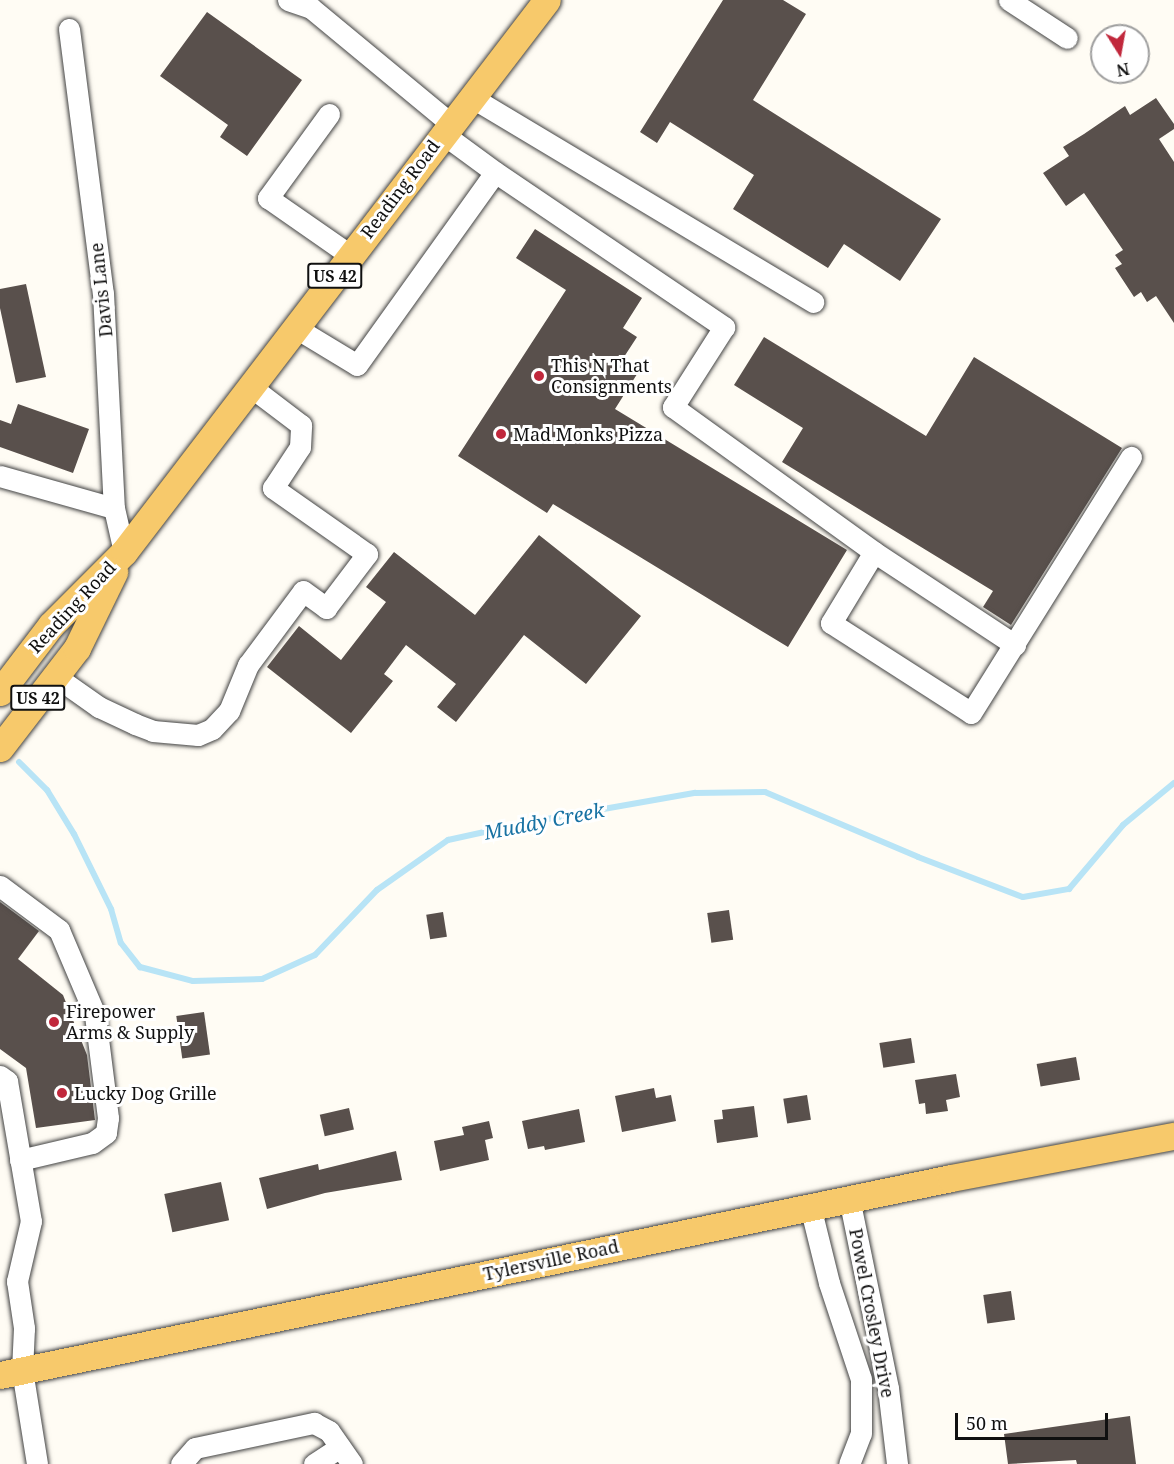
<!DOCTYPE html>
<html>
<head>
<meta charset="utf-8">
<style>
	body { margin:0 }
	#map { position:relative; width:1174px; height:1464px; overflow:hidden; background:#fffcf4; font-family:"Noto Serif",serif }
	div>[style] { position:absolute }
	.stream>* { height:6px; margin:-3px; padding:0 3px; transform-origin:3px; border-radius:3px; background:#b8e4f6 }
	.building>* { inset:0; background:#59504c; transform-origin:0 0 }
	.roads { filter:drop-shadow(0 0 2px #434343) drop-shadow(0 0 2px #434343) }
	.minor>* { height:21px; margin:-10.5px; padding:0 10.5px; transform-origin:10.5px; border-radius:10.5px; background:#fff }
	.major>* { height:27px; margin:-13.5px; padding:0 13.5px; transform-origin:13.5px; border-radius:13.5px; background:#f7c96b }
	.dots>* { width:16px; height:16px; translate:-50% -50%; box-sizing:border-box; border:3px solid #fff; border-radius:50% }
	span { translate:-50% -50%; white-space:nowrap; text-align:center; line-height:1.15; -webkit-text-stroke:6px #fff; paint-order:stroke }
	.shield-label span { padding:2px 4px; background:#fff; border:2px solid; border-radius:4px; -webkit-text-stroke-width:0 }
	.shield-label { font-size:16px; color:#101010; font-weight:700 }
	.street-label { font-size:18px; color:#101010 }
	.poi-label { font-size:18px; color:#101010 }
	.left { translate:0 -50%; text-align:left }
	.water-label { font-size:20px; color:#1872a3; font-style:italic }
	.north { position:absolute; left:1090px; top:24px; width:60px; height:60px; box-sizing:border-box; background:#fff; border:2px solid #9f9f9f; border-radius:50%; rotate:169deg; font-size:16px; font-weight:700; line-height:24px; text-align:center; color:#101010 }
	.north::after { content:''; display:block; margin:auto; width:21px; height:27px; background:#c1283c; clip-path:polygon(50% 0,100% 100%,50% 72%,0 100%) }
	.scale { position:absolute; left:955px; top:1413px; width:153px; height:27px; box-sizing:border-box; border:3px solid #101010; border-top:0; padding-left:8px; font-size:18px; line-height:21px; white-space:nowrap; color:#101010; -webkit-text-stroke:4px #fff; paint-order:stroke }
</style>
</head>
<body>
<div id="map">
	<div class="stream">
		<div style="left:19px;top:762px;width:40px;rotate:45deg"></div>
		<div style="left:47px;top:790px;width:52px;rotate:58.5deg"></div>
		<div style="left:74px;top:834px;width:84px;rotate:63.7deg"></div>
		<div style="left:111px;top:909px;width:35px;rotate:74deg"></div>
		<div style="left:121px;top:943px;width:31px;rotate:52deg"></div>
		<div style="left:140px;top:967px;width:55px;rotate:14.8deg"></div>
		<div style="left:193px;top:981px;width:69px;rotate:-1.7deg"></div>
		<div style="left:262px;top:979px;width:58px;rotate:-24.4deg"></div>
		<div style="left:315px;top:955px;width:90px;rotate:-46.4deg"></div>
		<div style="left:377px;top:890px;width:87px;rotate:-35.2deg"></div>
		<div style="left:448px;top:840px;width:84px;rotate:-12.4deg"></div>
		<div style="left:530px;top:822px;width:168px;rotate:-10deg"></div>
		<div style="left:695px;top:793px;width:70px;rotate:-0.8deg"></div>
		<div style="left:765px;top:792px;width:166px;rotate:23deg"></div>
		<div style="left:918px;top:857px;width:112px;rotate:20.9deg"></div>
		<div style="left:1023px;top:897px;width:47px;rotate:-9.9deg"></div>
		<div style="left:1069px;top:889px;width:84px;rotate:-49.8deg"></div>
		<div style="left:1123px;top:825px;width:66px;rotate:-39.5deg"></div>
	</div>
	<div class="building">
		<div style="clip-path:polygon(723px 0,783px 0,806px 14px,753px 100px,941px 219px,900px 281px,844px 244px,828px 268px,733px 209px,754px 175px,670px 122px,657px 143px,640px 132px)"></div>
		<div style="clip-path:polygon(207px 12px,302px 80px,247px 156px,220px 137px,228px 125px,160px 76px)"></div>
		<div style="clip-path:polygon(1156px 98px,1174px 124px,1174px 129px,1159px 139px,1174px 162px,1174px 323px,1156px 296px,1147px 302px,1141px 292px,1134px 297px,1115px 268px,1122px 264px,1115px 255px,1123px 250px,1084px 193px,1066px 206px,1043px 173px,1069px 156px,1063px 147px,1084px 134px,1125px 106px,1130px 115px)"></div>
		<div style="clip-path:polygon(535px 229px,642px 298px,623px 328px,637px 337px,622px 360px,639px 371px,615px 409px,847px 550px,788px 647px,553px 504px,547px 513px,458px 456px,566px 290px,516px 258px)"></div>
		<div style="clip-path:polygon(26px 284px,46px 377px,16px 383px,0 308px,0 289px)"></div>
		<div style="clip-path:polygon(764px 337px,926px 436px,974px 357px,1122px 448px,1011px 625px,983px 607px,993px 591px,782px 462px,803px 428px,734px 385px)"></div>
		<div style="clip-path:polygon(18px 404px,89px 429px,73px 473px,0 447px,0 420px,11px 424px)"></div>
		<div style="clip-path:polygon(539px 535px,641px 616px,586px 684px,524px 635px,456px 722px,437px 707px,456px 684px,406px 645px,384px 674px,393px 681px,351px 733px,267px 667px,299px 626px,341px 660px,386px 602px,366px 587px,394px 552px,475px 615px)"></div>
		<div style="clip-path:polygon(0 902px,39px 931px,18px 959px,63px 995px,87px 1055px,95px 1120px,36px 1128px,26px 1068px,0 1049px)"></div>
		<div style="left:729px;top:910px;width:30px;height:22px;rotate:82deg"></div>
		<div style="left:443px;top:912px;width:25px;height:17px;rotate:81deg"></div>
		<div style="left:204px;top:1012px;width:43px;height:28px;rotate:82deg"></div>
		<div style="left:911px;top:1038px;width:25px;height:32px;rotate:81deg"></div>
		<div style="left:1076px;top:1057px;width:23px;height:40px;rotate:80deg"></div>
		<div style="clip-path:polygon(956px 1074px,960px 1097px,946px 1100px,948px 1111px,926px 1114px,925px 1103px,919px 1104px,915px 1080px)"></div>
		<div style="clip-path:polygon(654px 1088px,656px 1098px,671px 1095px,676px 1121px,622px 1132px,615px 1096px)"></div>
		<div style="left:807px;top:1095px;width:25px;height:24px;rotate:81deg"></div>
		<div style="clip-path:polygon(754px 1106px,758px 1137px,717px 1143px,714px 1120px,723px 1119px,722px 1110px)"></div>
		<div style="left:349px;top:1108px;width:22px;height:30px;rotate:77deg"></div>
		<div style="clip-path:polygon(579px 1109px,585px 1142px,545px 1150px,544px 1146px,528px 1149px,522px 1121px)"></div>
		<div style="clip-path:polygon(489px 1121px,493px 1138px,485px 1140px,489px 1160px,440px 1171px,434px 1141px,464px 1135px,462px 1127px)"></div>
		<div style="clip-path:polygon(396px 1151px,402px 1180px,325px 1193px,267px 1209px,259px 1178px,318px 1164px,319px 1170px)"></div>
		<div style="left:221px;top:1182px;width:39px;height:58px;rotate:78deg"></div>
		<div style="left:1011px;top:1291px;width:29px;height:28px;rotate:82deg"></div>
		<div style="clip-path:polygon(1130px 1416px,1136px 1464px,1077px 1464px,1076px 1460px,1008px 1464px,1004px 1434px)"></div>
	</div>
	<div class="roads">
		<div class="minor">
			<div style="left:288px;top:0;width:24px;rotate:19deg"></div>
			<div style="left:311px;top:8px;width:180px;rotate:39.6deg"></div>
			<div style="left:1009px;top:0;width:69px;rotate:33.2deg"></div>
			<div style="left:69px;top:29px;width:266px;rotate:82.7deg"></div>
			<div style="left:103px;top:293px;width:215px;rotate:87.1deg"></div>
			<div style="left:114px;top:508px;width:45px;rotate:77.2deg"></div>
			<div style="left:471px;top:97px;width:399px;rotate:30.9deg"></div>
			<div style="left:329px;top:114px;width:104px;rotate:126deg"></div>
			<div style="left:268px;top:198px;width:100px;rotate:34.8deg"></div>
			<div style="left:495px;top:172px;width:277px;rotate:34.1deg"></div>
			<div style="left:724px;top:327px;width:95px;rotate:122.5deg"></div>
			<div style="left:673px;top:407px;width:248px;rotate:35.8deg"></div>
			<div style="left:874px;top:552px;width:169px;rotate:33.4deg"></div>
			<div style="left:296px;top:328px;width:71px;rotate:31.2deg"></div>
			<div style="left:357px;top:365px;width:237px;rotate:-54.4deg"></div>
			<div style="left:495px;top:172px;width:66px;rotate:-143.7deg"></div>
			<div style="left:0;top:476px;width:118px;rotate:15.7deg"></div>
			<div style="left:874px;top:552px;width:83px;rotate:121.2deg"></div>
			<div style="left:831px;top:623px;width:166px;rotate:32.7deg"></div>
			<div style="left:971px;top:713px;width:302px;rotate:-58deg"></div>
			<div style="left:55px;top:676px;width:54px;rotate:35.2deg"></div>
			<div style="left:99px;top:707px;width:40px;rotate:25deg"></div>
			<div style="left:135px;top:724px;width:19px;rotate:21deg"></div>
			<div style="left:153px;top:731px;width:45px;rotate:5.1deg"></div>
			<div style="left:198px;top:735px;width:15px;rotate:-23deg"></div>
			<div style="left:212px;top:729px;width:25px;rotate:-47deg"></div>
			<div style="left:229px;top:711px;width:50px;rotate:-67.6deg"></div>
			<div style="left:248px;top:665px;width:92px;rotate:-53.4deg"></div>
			<div style="left:303px;top:591px;width:29px;rotate:36deg"></div>
			<div style="left:326px;top:608px;width:68px;rotate:-52.8deg"></div>
			<div style="left:367px;top:554px;width:115px;rotate:-144.9deg"></div>
			<div style="left:273px;top:488px;width:49px;rotate:-56.6deg"></div>
			<div style="left:300px;top:447px;width:22px;rotate:-87deg"></div>
			<div style="left:301px;top:425px;width:63px;rotate:-142.8deg"></div>
			<div style="left:0;top:886px;width:74px;rotate:36.7deg"></div>
			<div style="left:59px;top:930px;width:92px;rotate:67deg"></div>
			<div style="left:95px;top:1015px;width:104px;rotate:82.8deg"></div>
			<div style="left:108px;top:1118px;width:15px;rotate:98deg"></div>
			<div style="left:106px;top:1133px;width:17px;rotate:144deg"></div>
			<div style="left:92px;top:1143px;width:74px;rotate:166.7deg"></div>
			<div style="left:0;top:1076px;width:9px;rotate:36deg"></div>
			<div style="left:7px;top:1081px;width:142px;rotate:80.3deg"></div>
			<div style="left:31px;top:1221px;width:62px;rotate:103.1deg"></div>
			<div style="left:17px;top:1281px;width:48px;rotate:81.5deg"></div>
			<div style="left:24px;top:1328px;width:42px;rotate:92.7deg"></div>
			<div style="left:22px;top:1370px;width:95px;rotate:80.9deg"></div>
			<div style="left:849px;top:1198px;width:194px;rotate:78.4deg"></div>
			<div style="left:888px;top:1388px;width:77px;rotate:83.2deg"></div>
			<div style="left:810px;top:1206px;width:79px;rotate:76.1deg"></div>
			<div style="left:829px;top:1283px;width:101px;rotate:71.6deg"></div>
			<div style="left:861px;top:1379px;width:54px;rotate:90deg"></div>
			<div style="left:861px;top:1433px;width:33px;rotate:111deg"></div>
			<div style="left:181px;top:1464px;width:21px;rotate:-49deg"></div>
			<div style="left:195px;top:1448px;width:122px;rotate:-11.9deg"></div>
			<div style="left:314px;top:1423px;width:17px;rotate:28deg"></div>
			<div style="left:329px;top:1431px;width:40px;rotate:55.1deg"></div>
			<div style="left:314px;top:1464px;width:31px;rotate:-33deg"></div>
		</div>
		<div class="major">
			<div style="left:0;top:692px;width:84px;rotate:-52.7deg"></div>
			<div style="left:51px;top:625px;width:103px;rotate:-45deg"></div>
			<div style="left:124px;top:552px;width:695px;rotate:-52.54deg"></div>
			<div style="left:0;top:748px;width:126px;rotate:-52.4deg"></div>
			<div style="left:77px;top:648px;width:85px;rotate:-64deg"></div>
			<div style="left:0;top:1375px;width:971px;rotate:-11.7deg"></div>
			<div style="left:951px;top:1178px;width:227px;rotate:-10.7deg"></div>
		</div>
	</div>
	<div class="dots">
		<div style="left:539px;top:376px;background:#c1283c"></div>
		<div style="left:501px;top:434px;background:#c1283c"></div>
		<div style="left:54px;top:1022px;background:#c1283c"></div>
		<div style="left:62px;top:1093px;background:#c1283c"></div>
	</div>
	<div class="shield-label">
		<span style="left:335px;top:276px">US 42</span>
		<span style="left:38px;top:698px">US 42</span>
	</div>
	<div class="street-label">
		<span style="left:400px;top:189px;rotate:-53deg">Reading Road</span>
		<span style="left:101px;top:290px;rotate:-96deg">Davis Lane</span>
		<span style="left:72px;top:607px;rotate:-47deg">Reading Road</span>
		<span style="left:551px;top:1260px;rotate:-12deg">Tylersville Road</span>
		<span style="left:872px;top:1313px;rotate:79deg">Powel Crosley Drive</span>
	</div>
	<div class="poi-label">
		<span class="left" style="left:551px;top:376px">This N That<br>Consignments</span>
		<span class="left" style="left:513px;top:434px">Mad Monks Pizza</span>
		<span class="left" style="left:66px;top:1022px">Firepower<br>Arms &amp; Supply</span>
		<span class="left" style="left:74px;top:1093px">Lucky Dog Grille</span>
	</div>
	<div class="water-label">
		<span style="left:544px;top:821px;rotate:-11deg">Muddy Creek</span>
	</div>
	<div class="north">N</div>
	<div class="scale">50 m</div>
</div>
</body>
</html>
